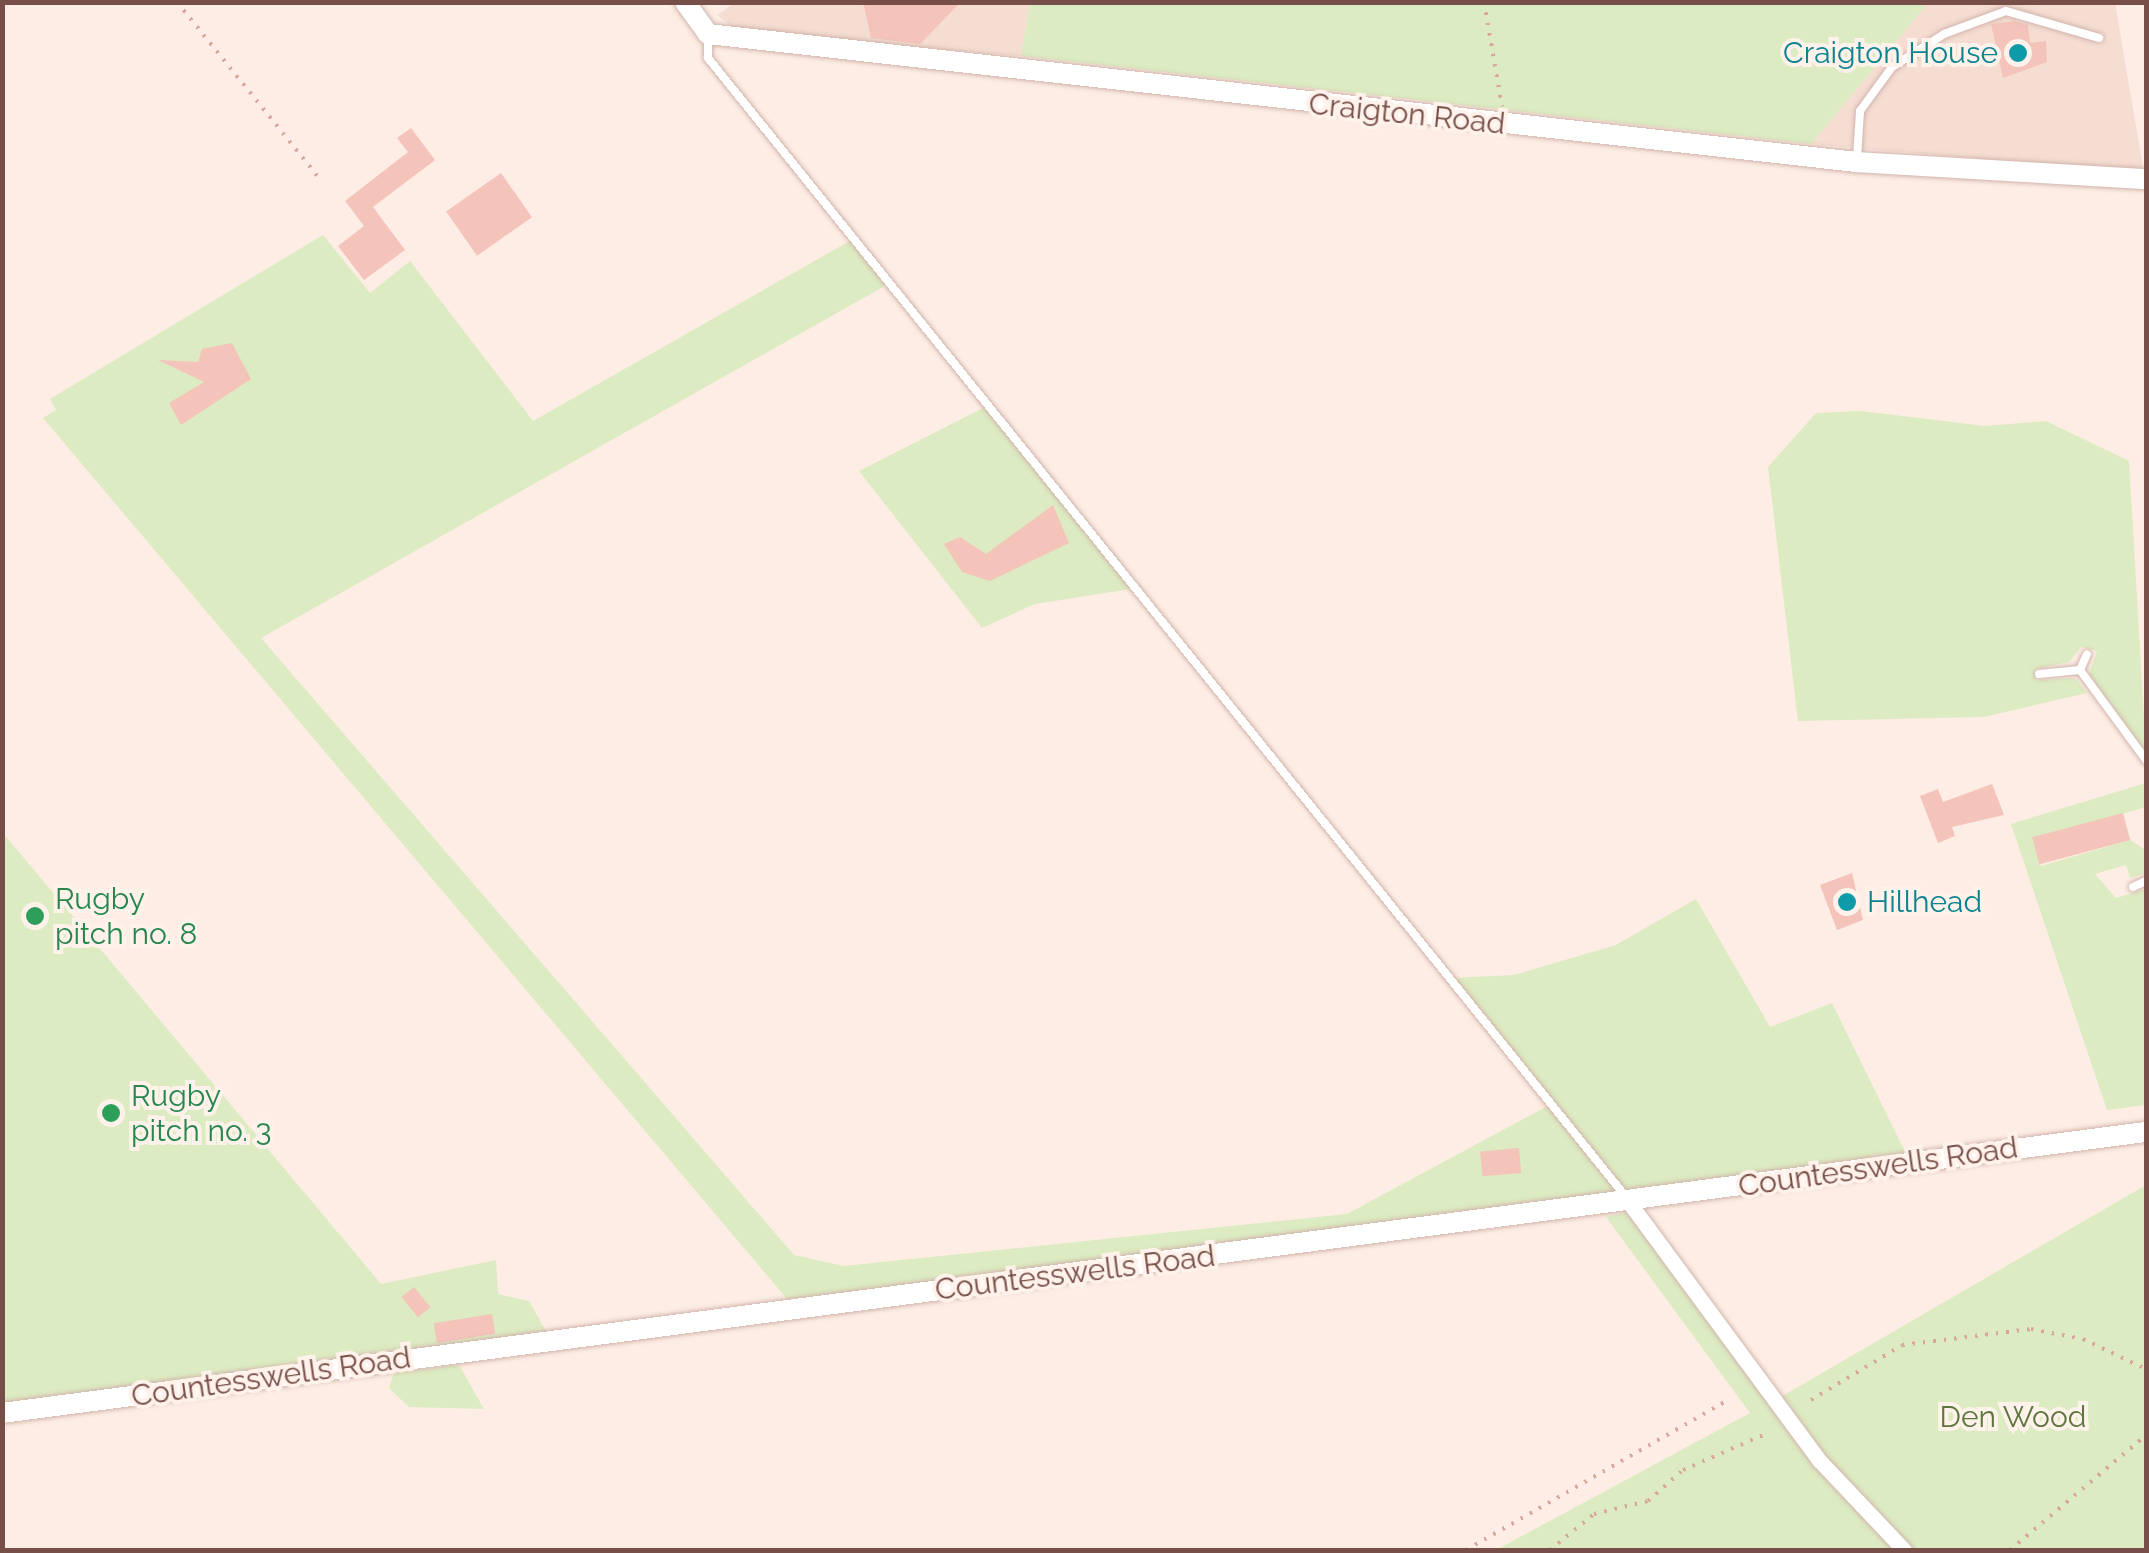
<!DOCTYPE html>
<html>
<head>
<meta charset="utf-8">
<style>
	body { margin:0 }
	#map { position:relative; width:2149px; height:1553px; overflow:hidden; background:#fdede4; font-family:Raleway,sans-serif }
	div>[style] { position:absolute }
	.residential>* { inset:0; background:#f5ddd2 }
	.green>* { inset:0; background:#dcebc1 }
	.building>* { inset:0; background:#f4c3ba; transform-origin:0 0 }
	.path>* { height:4px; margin-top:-2px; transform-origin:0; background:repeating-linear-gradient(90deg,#d9a69d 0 2.5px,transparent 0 10.5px) }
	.roads { filter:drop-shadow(0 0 2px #d1b4ac) drop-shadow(0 0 2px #d1b4ac) }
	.service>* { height:8px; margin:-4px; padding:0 4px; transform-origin:4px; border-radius:4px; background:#fff }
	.minor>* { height:15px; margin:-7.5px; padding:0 7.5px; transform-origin:7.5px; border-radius:7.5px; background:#fff }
	.tertiary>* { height:20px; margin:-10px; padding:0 10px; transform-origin:10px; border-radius:10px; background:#fff }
	.dots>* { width:28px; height:28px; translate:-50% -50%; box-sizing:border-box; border:5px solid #fff2eb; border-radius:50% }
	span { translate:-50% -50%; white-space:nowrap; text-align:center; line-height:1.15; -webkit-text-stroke:8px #fff2eb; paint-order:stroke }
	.culture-label { font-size:30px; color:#0d838f }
	.right { translate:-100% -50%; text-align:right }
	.left { translate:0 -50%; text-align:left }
	.street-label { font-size:30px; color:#774e48 }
	.leisure-label { font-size:30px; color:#27864d }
	.park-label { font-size:30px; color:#5c773d }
	.frame { position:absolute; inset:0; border:5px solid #774e48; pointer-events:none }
</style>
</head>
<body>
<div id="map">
	<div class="residential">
		<div style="clip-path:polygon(736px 2px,1030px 3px,1021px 56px,740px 33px,717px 15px)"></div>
		<div style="clip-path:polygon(1928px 3px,2115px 3px,2144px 173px,1811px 144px)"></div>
	</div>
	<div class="green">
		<div style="clip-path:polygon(1030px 3px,1928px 3px,1811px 144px,1021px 56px)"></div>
		<div style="clip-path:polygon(323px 235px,370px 293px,410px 261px,533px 421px,855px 238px,890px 283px,261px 638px,794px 1255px,844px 1266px,1347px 1214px,1553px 1103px,1453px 978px,1514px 975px,1616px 945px,1696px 899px,1770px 1027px,1832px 1003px,1910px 1162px,1329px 1241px,787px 1299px,43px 418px,56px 410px,50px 399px)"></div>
		<div style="clip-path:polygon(989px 405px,1137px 588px,1035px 604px,982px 628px,859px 471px)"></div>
		<div style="clip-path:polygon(1861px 411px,1985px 426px,2046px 421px,2129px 461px,2146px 753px,2089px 674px,2097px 651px,2081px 647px,2069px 662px,2036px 669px,2036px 680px,2075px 678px,2087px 693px,1984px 717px,1798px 721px,1768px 467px,1816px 413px)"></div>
		<div style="clip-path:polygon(2146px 783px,2146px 807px,2033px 840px,2041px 866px,2130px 840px,2146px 850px,2146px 873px,2130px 878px,2126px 865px,2095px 874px,2116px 898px,2146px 889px,2146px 1105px,2107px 1110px,2011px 824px)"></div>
		<div style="clip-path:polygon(3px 833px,381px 1284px,496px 1260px,498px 1294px,529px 1301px,547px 1333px,443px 1354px,425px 1347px,3px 1405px)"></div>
		<div style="clip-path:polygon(2146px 1185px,2146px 1550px,1496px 1550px,1750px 1413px,1606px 1217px,1629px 1212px,1779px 1398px)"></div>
		<div style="clip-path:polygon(459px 1365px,484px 1409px,409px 1407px,389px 1388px,394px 1373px)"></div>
	</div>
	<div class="building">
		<div style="clip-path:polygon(863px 2px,961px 2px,920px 44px,871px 38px)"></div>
		<div style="clip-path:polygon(2014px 21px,2028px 25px,2030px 43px,2046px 41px,2047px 62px,2003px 78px,1991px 24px)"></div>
		<div style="clip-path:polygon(411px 128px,435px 160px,373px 207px,405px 250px,364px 280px,338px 246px,364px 226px,345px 201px,408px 152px,397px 138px)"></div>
		<div style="left:501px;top:173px;width:54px;height:67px;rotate:55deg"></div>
		<div style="clip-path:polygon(232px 343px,251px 379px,181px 425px,169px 403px,204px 382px,158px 360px,198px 362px,202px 349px)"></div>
		<div style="clip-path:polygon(1053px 505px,1069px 543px,990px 581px,962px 572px,944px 544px,960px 537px,986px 554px)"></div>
		<div style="clip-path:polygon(1992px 784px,2004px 815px,1952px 827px,1955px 836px,1938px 843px,1920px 796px,1938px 789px,1943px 802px)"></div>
		<div style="left:2123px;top:813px;width:28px;height:94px;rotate:75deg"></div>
		<div style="clip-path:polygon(1852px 873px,1863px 920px,1837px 930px,1820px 885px)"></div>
		<div style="left:1519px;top:1148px;width:25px;height:39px;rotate:85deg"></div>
		<div style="left:414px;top:1287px;width:26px;height:16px;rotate:51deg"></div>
		<div style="left:492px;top:1314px;width:20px;height:59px;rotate:81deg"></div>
	</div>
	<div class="path">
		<div style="left:177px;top:2px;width:225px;rotate:51.1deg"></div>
		<div style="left:1484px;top:2px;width:106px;rotate:80.2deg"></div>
		<div style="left:1811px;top:1400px;width:106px;rotate:-31.1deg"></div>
		<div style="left:1902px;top:1345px;width:130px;rotate:-7.1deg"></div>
		<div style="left:2031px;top:1329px;width:53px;rotate:10.9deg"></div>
		<div style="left:2083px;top:1339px;width:70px;rotate:25.5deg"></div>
		<div style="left:1466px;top:1550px;width:300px;rotate:-29.8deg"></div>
		<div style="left:1550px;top:1550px;width:57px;rotate:-39.3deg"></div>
		<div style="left:1594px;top:1514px;width:56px;rotate:-13.5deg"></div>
		<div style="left:1648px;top:1501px;width:47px;rotate:-41.5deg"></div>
		<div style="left:1683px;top:1470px;width:93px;rotate:-23.5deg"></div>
		<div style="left:2010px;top:1550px;width:178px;rotate:-40.2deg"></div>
	</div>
	<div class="roads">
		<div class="service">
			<div style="left:708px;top:35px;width:23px;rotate:90deg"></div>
			<div style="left:708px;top:58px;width:1463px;rotate:51.13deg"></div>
			<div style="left:1857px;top:158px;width:47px;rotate:-86.3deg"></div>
			<div style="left:1860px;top:111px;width:54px;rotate:-54deg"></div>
			<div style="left:1892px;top:67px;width:62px;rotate:-32.4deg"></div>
			<div style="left:1944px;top:34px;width:66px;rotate:-20.4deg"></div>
			<div style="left:2006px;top:11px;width:97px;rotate:16.2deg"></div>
			<div style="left:2080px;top:670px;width:17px;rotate:-66deg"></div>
			<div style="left:2039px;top:674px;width:41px;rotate:-5.6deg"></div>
			<div style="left:2080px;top:670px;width:112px;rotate:53.7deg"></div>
			<div style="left:2133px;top:887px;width:14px;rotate:-25deg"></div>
		</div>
		<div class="minor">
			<div style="left:1628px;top:1201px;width:322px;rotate:53.6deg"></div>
			<div style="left:1819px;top:1460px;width:124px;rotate:46.6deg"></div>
		</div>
		<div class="tertiary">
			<div style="left:685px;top:2px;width:39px;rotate:54deg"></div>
			<div style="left:708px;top:34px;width:1156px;rotate:6.36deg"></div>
			<div style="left:1857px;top:162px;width:289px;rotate:3.4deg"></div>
			<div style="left:2px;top:1413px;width:2162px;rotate:-7.47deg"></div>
		</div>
	</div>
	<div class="dots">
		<div style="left:2018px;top:53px;background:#0f9aa8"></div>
		<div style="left:1847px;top:902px;background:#0f9aa8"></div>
		<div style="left:35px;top:916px;background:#2e9e5b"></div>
		<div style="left:111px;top:1113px;background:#2e9e5b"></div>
	</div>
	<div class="culture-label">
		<span class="right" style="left:1998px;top:53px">Craigton House</span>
		<span class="left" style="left:1867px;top:902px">Hillhead</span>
	</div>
	<div class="street-label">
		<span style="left:1407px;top:114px;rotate:6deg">Craigton Road</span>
		<span style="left:1878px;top:1167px;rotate:-8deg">Countesswells Road</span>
		<span style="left:1075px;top:1273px;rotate:-7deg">Countesswells Road</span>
		<span style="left:271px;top:1377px;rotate:-8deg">Countesswells Road</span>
	</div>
	<div class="leisure-label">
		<span class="left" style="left:55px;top:916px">Rugby<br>pitch no. 8</span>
		<span class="left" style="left:131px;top:1113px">Rugby<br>pitch no. 3</span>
	</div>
	<div class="park-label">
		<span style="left:2013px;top:1417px">Den Wood</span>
	</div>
	<div class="frame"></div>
</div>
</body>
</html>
